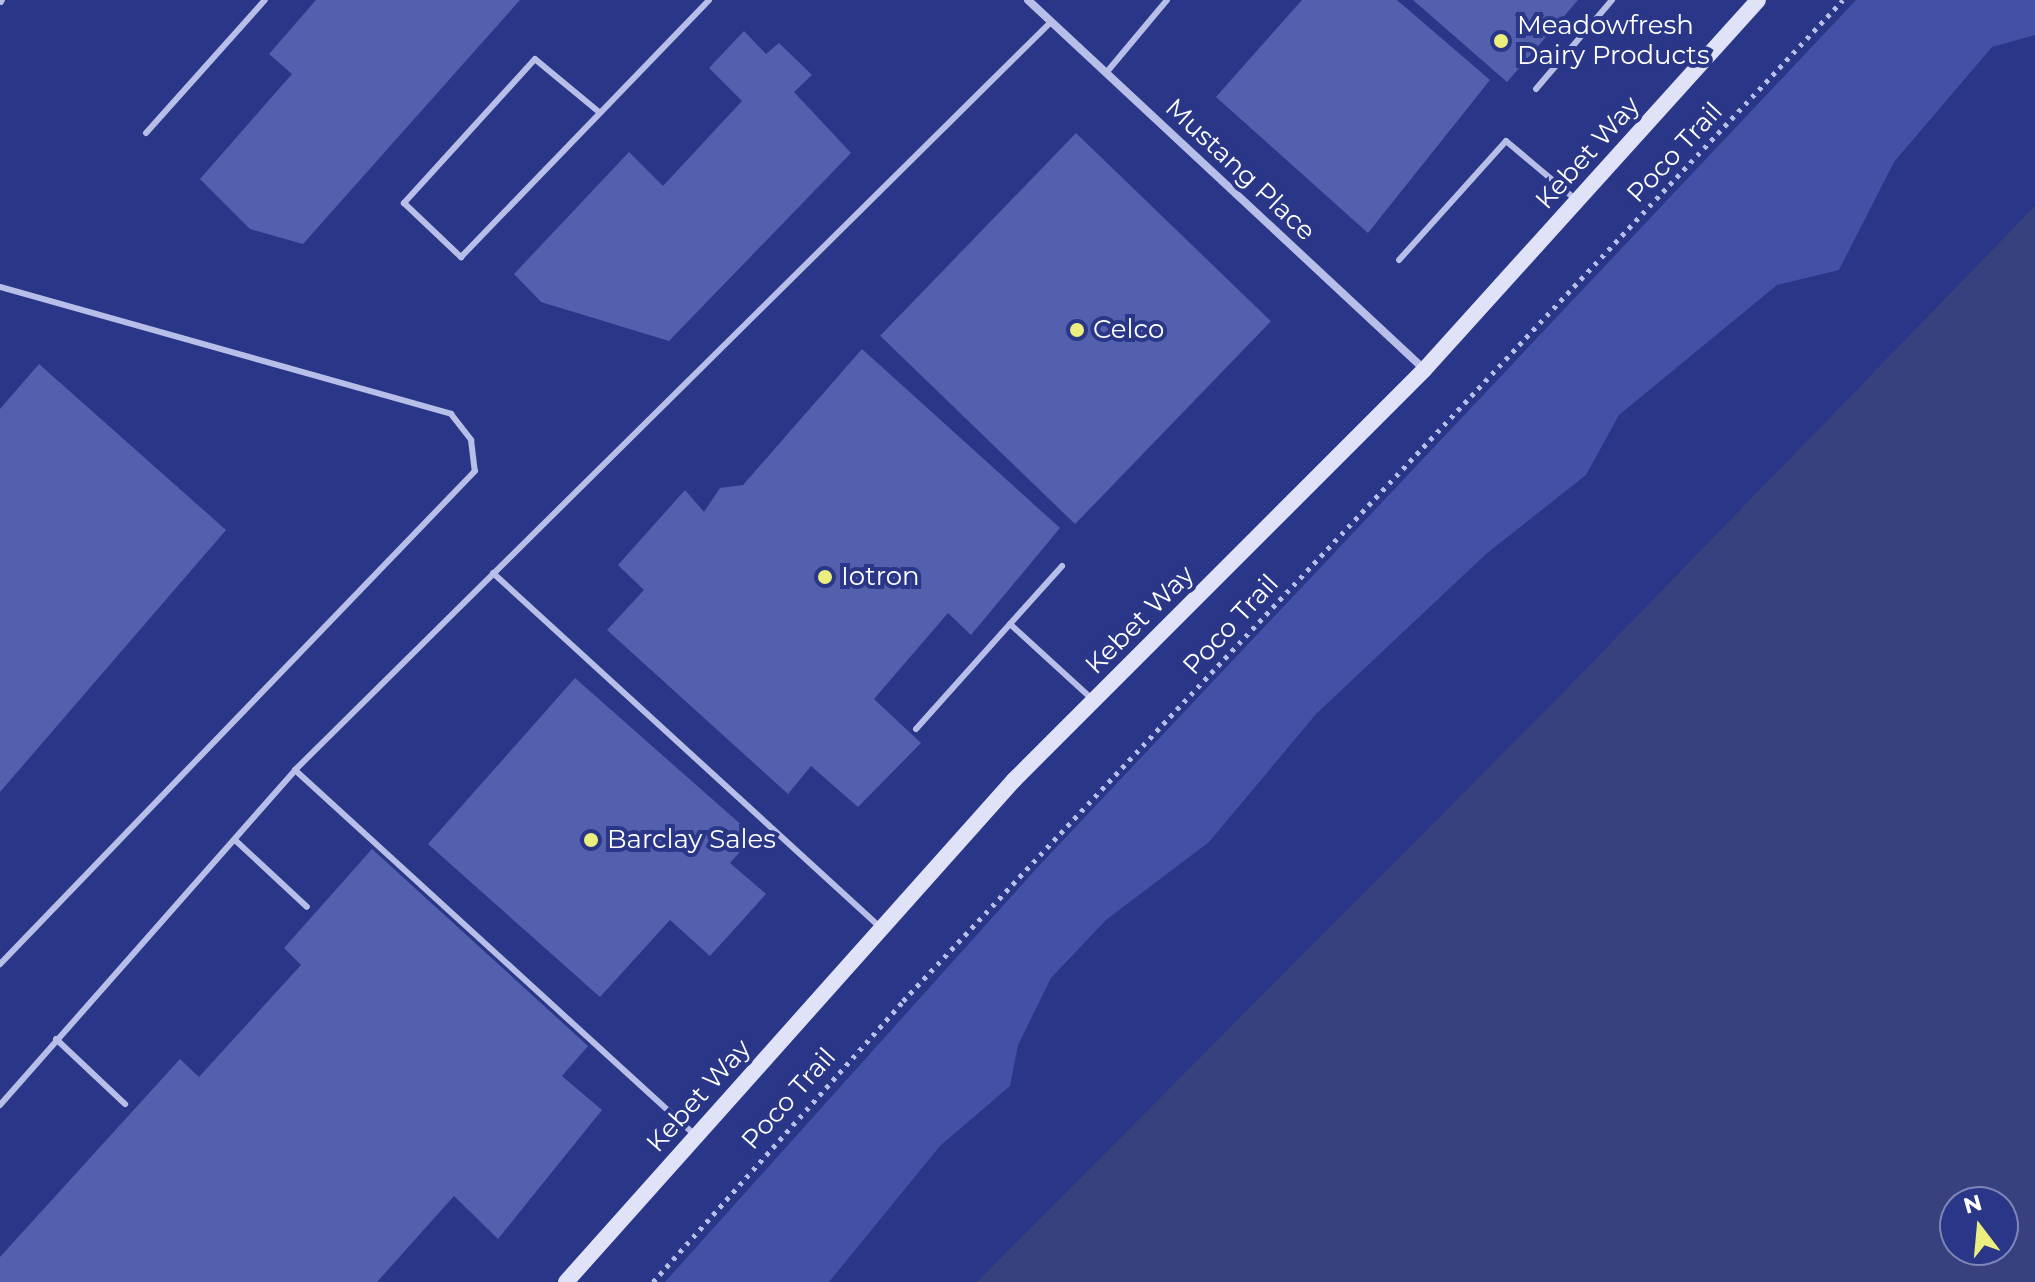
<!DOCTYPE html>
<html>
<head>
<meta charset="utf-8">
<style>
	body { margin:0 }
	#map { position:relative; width:2035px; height:1282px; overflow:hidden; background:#2a3687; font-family:Montserrat,sans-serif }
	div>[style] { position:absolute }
	.green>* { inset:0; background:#4250a5 }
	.water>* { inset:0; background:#38417e }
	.building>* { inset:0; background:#5360ae; transform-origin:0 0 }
	.path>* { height:5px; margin-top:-2.5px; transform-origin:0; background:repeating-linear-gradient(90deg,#b7bee8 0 4px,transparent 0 10px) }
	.lane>* { height:6px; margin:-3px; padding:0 3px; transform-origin:3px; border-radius:3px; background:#b7bee8 }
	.street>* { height:8px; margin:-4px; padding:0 4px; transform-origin:4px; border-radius:4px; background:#b7bee8 }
	.secondary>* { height:16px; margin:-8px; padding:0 8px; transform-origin:8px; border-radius:8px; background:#e0e3f7 }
	.dots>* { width:22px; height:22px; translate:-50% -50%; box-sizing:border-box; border:4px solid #2a3687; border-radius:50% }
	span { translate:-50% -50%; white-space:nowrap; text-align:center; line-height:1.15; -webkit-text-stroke:8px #2a3687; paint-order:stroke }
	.poi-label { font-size:26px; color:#fff }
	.left { translate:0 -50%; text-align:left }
	.street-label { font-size:26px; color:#fff }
	.north { position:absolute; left:1939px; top:1186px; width:80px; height:80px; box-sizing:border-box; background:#2a3687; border:2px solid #7f86b7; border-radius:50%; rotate:344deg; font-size:22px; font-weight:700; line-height:32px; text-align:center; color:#fff }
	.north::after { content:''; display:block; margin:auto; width:28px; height:36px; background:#ecee7e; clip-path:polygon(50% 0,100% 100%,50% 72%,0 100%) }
</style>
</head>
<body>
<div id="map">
	<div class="green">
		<div style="clip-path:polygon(1856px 0,2035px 0,2035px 35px,1992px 47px,1894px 162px,1839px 270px,1777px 285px,1619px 415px,1586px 475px,1486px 554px,1316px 714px,1209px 842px,1106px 920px,1051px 978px,1018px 1045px,1010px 1086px,940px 1146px,829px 1282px,665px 1282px,1035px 870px)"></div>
	</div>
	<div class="water">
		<div style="clip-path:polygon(evenodd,2035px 206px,2035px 1282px,977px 1282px,1546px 710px,2035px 206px,1955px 1202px,2003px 1202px,2003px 1250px,1955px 1250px,1955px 1202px)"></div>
	</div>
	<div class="building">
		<div style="clip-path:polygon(316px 0,520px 0,303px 244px,250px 229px,200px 179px,292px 74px,269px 54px)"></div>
		<div style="clip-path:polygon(1302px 0,1397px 0,1490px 80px,1368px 233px,1216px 97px)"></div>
		<div style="clip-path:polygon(1413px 0,1578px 0,1507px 82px)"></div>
		<div style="clip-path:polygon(744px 31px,766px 54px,779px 43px,812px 75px,794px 92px,851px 153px,669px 341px,541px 302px,514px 274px,629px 152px,663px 186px,742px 101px,709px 68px)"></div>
		<div style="left:1076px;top:133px;width:271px;height:282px;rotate:44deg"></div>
		<div style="clip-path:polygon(862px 349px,1060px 528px,971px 635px,948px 613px,874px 699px,921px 743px,858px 807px,811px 766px,788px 794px,607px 630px,644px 590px,618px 565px,685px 490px,704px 512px,720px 488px,743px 485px)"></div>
		<div style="clip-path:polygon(39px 364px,226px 530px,0 792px,0 409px)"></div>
		<div style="clip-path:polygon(575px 678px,754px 836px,730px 863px,766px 894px,710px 956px,670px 920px,600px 997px,428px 844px)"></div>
		<div style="clip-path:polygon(372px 849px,588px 1046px,562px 1076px,602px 1110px,498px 1239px,454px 1196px,377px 1282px,0 1282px,0 1257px,180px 1059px,199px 1077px,301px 965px,284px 948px)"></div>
	</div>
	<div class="path">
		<div style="left:653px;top:1282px;width:376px;rotate:-48.3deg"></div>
		<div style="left:903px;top:1001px;width:1373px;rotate:-46.8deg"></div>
	</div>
	<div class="lane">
		<div style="left:1px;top:2px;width:2px;rotate:-63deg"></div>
		<div style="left:1106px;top:73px;width:95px;rotate:-50.1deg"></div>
		<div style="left:1536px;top:89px;width:117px;rotate:-49.5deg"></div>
		<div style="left:599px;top:112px;width:83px;rotate:-140.4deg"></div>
		<div style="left:535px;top:59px;width:195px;rotate:132.3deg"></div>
		<div style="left:404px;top:203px;width:79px;rotate:43.5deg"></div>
		<div style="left:461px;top:257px;width:357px;rotate:-46deg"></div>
		<div style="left:146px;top:133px;width:178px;rotate:-48.2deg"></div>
		<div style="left:1399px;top:260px;width:160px;rotate:-48deg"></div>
		<div style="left:1506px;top:141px;width:89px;rotate:40deg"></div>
		<div style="left:0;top:287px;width:469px;rotate:15.7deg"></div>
		<div style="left:451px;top:414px;width:33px;rotate:52deg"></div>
		<div style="left:471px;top:440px;width:31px;rotate:83deg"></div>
		<div style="left:475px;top:471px;width:685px;rotate:133.93deg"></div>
		<div style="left:493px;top:573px;width:524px;rotate:42.45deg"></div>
		<div style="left:1010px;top:624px;width:78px;rotate:-48.1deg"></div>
		<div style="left:916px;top:729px;width:141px;rotate:-48.2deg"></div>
		<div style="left:1010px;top:624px;width:110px;rotate:42.4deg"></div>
		<div style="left:295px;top:770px;width:1064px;rotate:-44.7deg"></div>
		<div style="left:235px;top:840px;width:98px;rotate:42.9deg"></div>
		<div style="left:56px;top:1039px;width:95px;rotate:43.3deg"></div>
		<div style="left:0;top:1105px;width:446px;rotate:-48.6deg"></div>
		<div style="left:295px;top:770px;width:543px;rotate:42.39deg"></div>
	</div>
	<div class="street">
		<div style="left:1028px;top:0;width:541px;rotate:42.98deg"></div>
	</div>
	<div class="secondary">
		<div style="left:566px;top:1282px;width:673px;rotate:-48.25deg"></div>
		<div style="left:1014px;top:780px;width:580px;rotate:-45deg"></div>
		<div style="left:1424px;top:370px;width:498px;rotate:-47.9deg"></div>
	</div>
	<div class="dots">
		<div style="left:1501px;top:41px;background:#ecee7e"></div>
		<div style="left:1077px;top:330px;background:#ecee7e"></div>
		<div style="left:825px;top:577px;background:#ecee7e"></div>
		<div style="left:591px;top:840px;background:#ecee7e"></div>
	</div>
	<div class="poi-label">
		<span class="left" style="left:1517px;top:41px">Meadowfresh<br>Dairy Products</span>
		<span class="left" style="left:1093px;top:330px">Celco</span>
		<span class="left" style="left:841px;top:577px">Iotron</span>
		<span class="left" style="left:607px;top:840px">Barclay Sales</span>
	</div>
	<div class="street-label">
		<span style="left:1588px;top:153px;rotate:-48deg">Kebet Way</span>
		<span style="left:1675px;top:153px;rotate:-47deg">Poco Trail</span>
		<span style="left:1240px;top:170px;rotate:43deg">Mustang Place</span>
		<span style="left:1140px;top:620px;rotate:-45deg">Kebet Way</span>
		<span style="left:1231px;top:625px;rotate:-47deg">Poco Trail</span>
		<span style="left:699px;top:1096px;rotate:-48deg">Kebet Way</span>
		<span style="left:789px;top:1099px;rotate:-48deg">Poco Trail</span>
	</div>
	<div class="north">N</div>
</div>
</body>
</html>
